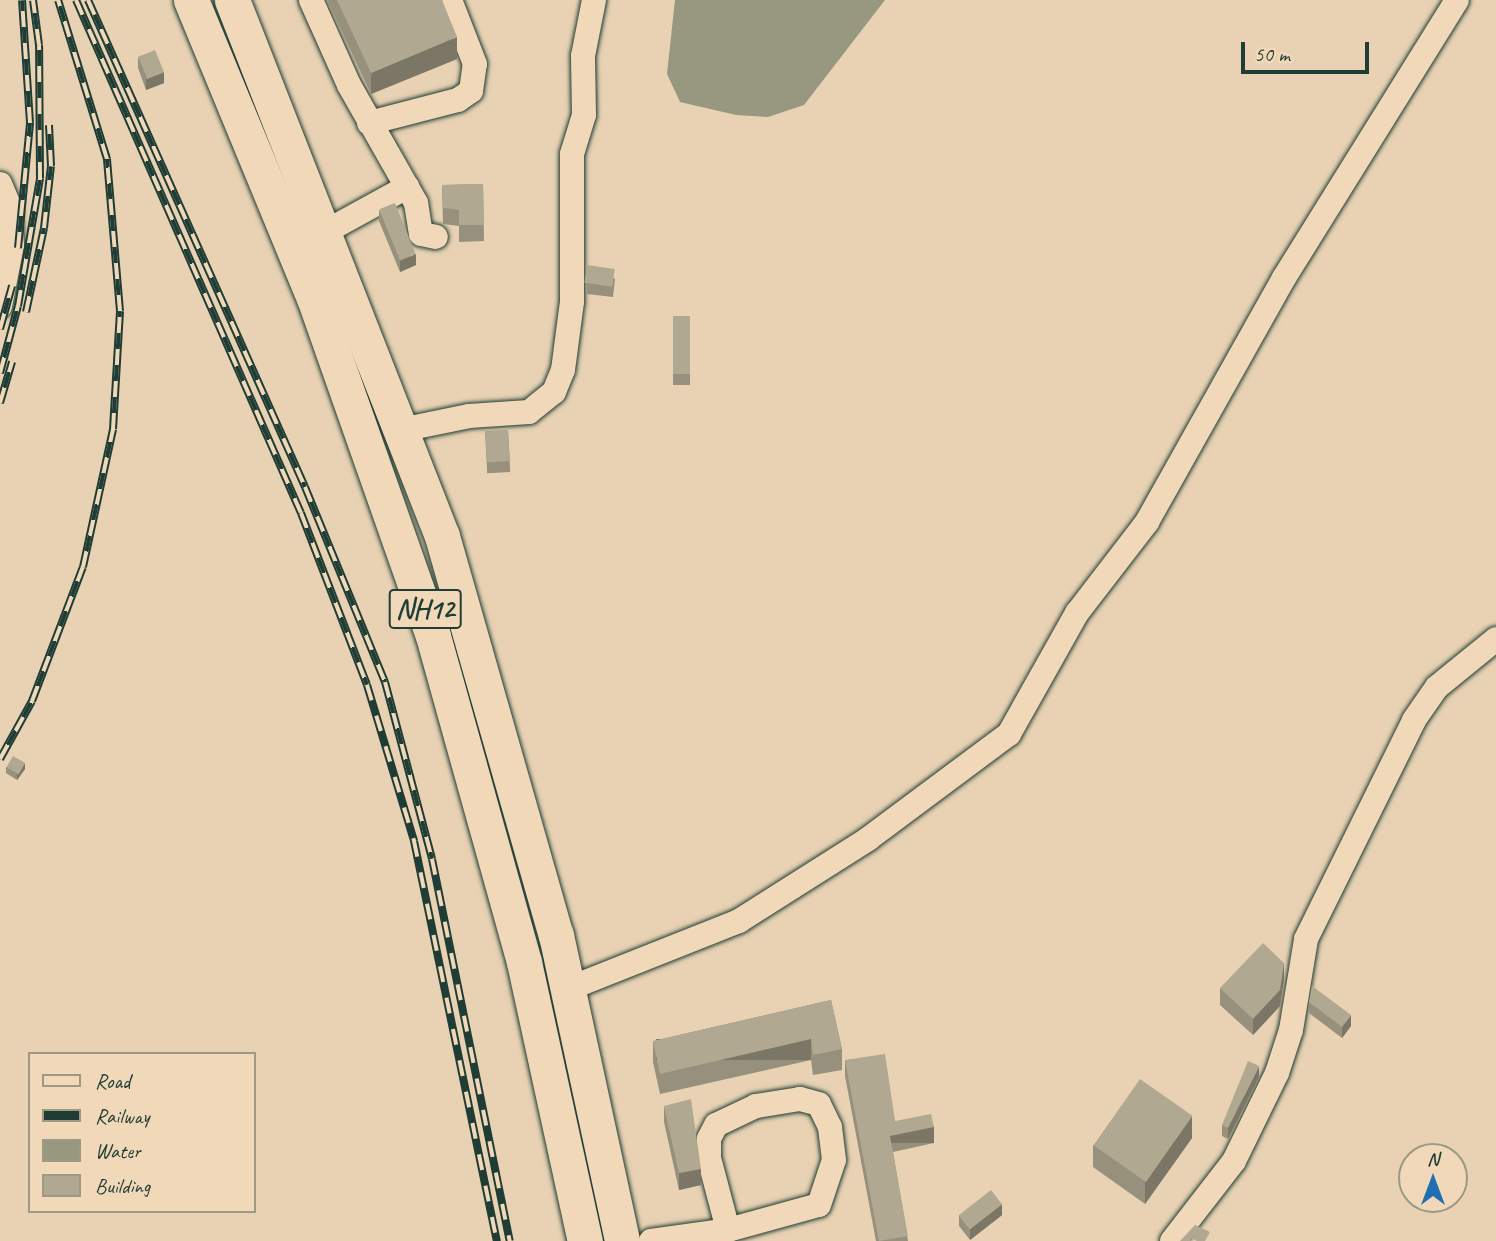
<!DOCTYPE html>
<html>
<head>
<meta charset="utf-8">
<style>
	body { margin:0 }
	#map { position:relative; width:1496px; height:1241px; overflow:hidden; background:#e8d2b3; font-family:Caveat,sans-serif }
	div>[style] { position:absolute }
	.water>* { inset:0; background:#989780 }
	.roads { filter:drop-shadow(0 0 2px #1f3d34) drop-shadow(0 0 2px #1f3d34) }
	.minor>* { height:24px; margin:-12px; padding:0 12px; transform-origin:12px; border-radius:12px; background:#f0d8b8 }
	.highway>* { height:35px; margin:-17.5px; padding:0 17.5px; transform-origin:17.5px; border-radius:17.5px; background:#f0d8b8 }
	.rail>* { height:8px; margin-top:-4px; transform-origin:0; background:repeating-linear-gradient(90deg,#f0d8b8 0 16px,#1f3d34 0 32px); box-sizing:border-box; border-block:2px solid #1f3d34 }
	.wall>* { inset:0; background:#97907c; transform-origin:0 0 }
	.shaded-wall>* { inset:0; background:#7b7665; transform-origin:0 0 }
	.building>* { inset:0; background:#b0a890; transform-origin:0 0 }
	span { translate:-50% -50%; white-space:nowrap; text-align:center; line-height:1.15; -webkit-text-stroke:5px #f0d8b8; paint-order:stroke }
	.shield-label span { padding:2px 5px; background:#f0d8b8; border:2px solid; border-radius:5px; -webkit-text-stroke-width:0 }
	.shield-label { font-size:28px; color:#1f3d34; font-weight:700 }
	.legend { position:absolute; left:28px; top:1052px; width:228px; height:161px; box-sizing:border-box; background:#f0d8b8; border:2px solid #9c9a83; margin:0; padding:9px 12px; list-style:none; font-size:21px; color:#1f3d34 }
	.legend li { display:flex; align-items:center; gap:14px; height:35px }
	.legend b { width:35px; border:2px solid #9c9a83 }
	.north { position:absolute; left:1398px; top:1143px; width:70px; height:70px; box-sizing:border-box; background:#f0d8b8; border:2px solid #9c9a83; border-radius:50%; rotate:0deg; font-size:19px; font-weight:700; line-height:28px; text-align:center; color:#1f3d34 }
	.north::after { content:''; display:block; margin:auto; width:24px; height:32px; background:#1f6fb2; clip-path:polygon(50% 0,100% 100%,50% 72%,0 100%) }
	.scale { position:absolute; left:1241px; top:42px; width:128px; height:32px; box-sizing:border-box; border:4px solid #1f3d34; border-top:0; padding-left:9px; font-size:21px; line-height:24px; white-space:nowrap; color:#1f3d34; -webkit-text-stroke:5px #f0d8b8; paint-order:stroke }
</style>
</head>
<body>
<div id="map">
	<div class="water">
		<div style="clip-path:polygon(675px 0,885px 0,804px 105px,768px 117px,736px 115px,680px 102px,667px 74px)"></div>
	</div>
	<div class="roads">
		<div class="minor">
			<div style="left:311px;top:0;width:93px;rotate:65.9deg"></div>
			<div style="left:349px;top:85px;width:136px;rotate:60.4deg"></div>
			<div style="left:416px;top:203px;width:31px;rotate:81deg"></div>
			<div style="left:421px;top:234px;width:15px;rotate:11deg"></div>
			<div style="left:369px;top:123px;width:92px;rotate:-14.5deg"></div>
			<div style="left:458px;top:100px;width:16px;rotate:-35deg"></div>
			<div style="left:471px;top:91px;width:27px;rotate:-82deg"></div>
			<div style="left:475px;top:64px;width:69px;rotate:-111.3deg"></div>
			<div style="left:0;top:184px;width:23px;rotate:67deg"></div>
			<div style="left:9px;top:205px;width:40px;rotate:85.7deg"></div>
			<div style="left:12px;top:245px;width:62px;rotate:101.1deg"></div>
			<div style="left:325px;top:232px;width:94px;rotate:-28.8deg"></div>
			<div style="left:401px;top:430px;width:69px;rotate:-11.6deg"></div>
			<div style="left:469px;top:416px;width:60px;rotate:-3.8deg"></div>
			<div style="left:529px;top:412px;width:32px;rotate:-39deg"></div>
			<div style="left:554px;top:392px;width:24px;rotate:-68deg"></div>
			<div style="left:563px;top:370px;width:69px;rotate:-82.5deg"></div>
			<div style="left:572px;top:302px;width:148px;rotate:-90deg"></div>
			<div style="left:572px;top:154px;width:41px;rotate:-72.9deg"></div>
			<div style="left:584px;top:115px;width:59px;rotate:-91deg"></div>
			<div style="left:583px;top:56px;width:57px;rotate:-78.9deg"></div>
			<div style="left:568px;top:989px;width:184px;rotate:-21.7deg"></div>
			<div style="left:739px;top:921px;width:153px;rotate:-32.4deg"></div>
			<div style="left:868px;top:839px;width:176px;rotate:-36.7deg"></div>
			<div style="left:1009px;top:734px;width:139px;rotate:-60.7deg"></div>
			<div style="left:1077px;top:613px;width:115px;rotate:-52.4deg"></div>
			<div style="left:1147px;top:522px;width:280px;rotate:-60.7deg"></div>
			<div style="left:1284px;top:278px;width:327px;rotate:-58.1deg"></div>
			<div style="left:651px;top:1241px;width:78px;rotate:-8.1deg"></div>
			<div style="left:728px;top:1230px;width:94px;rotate:-15.4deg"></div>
			<div style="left:819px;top:1205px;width:47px;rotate:-71.6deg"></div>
			<div style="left:834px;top:1160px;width:33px;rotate:-97deg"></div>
			<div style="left:830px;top:1127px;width:25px;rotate:-116deg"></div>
			<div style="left:819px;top:1104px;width:20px;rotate:-165deg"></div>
			<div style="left:800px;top:1099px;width:45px;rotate:171deg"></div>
			<div style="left:756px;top:1106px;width:44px;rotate:154.6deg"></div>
			<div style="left:716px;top:1125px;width:16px;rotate:117deg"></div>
			<div style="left:709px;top:1139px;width:19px;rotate:90deg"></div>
			<div style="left:709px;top:1158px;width:74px;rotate:75.2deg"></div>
			<div style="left:1172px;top:1241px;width:101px;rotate:-52.2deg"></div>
			<div style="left:1234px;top:1161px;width:98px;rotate:-64deg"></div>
			<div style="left:1277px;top:1073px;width:45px;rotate:-72deg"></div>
			<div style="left:1291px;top:1030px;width:92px;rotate:-80.6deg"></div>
			<div style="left:1306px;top:939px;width:244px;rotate:-63.7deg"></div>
			<div style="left:1414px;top:720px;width:40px;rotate:-55.1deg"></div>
			<div style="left:1437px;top:687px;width:76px;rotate:-39.1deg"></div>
		</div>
		<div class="highway">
			<div style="left:191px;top:0;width:322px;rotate:67.6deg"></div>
			<div style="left:314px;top:298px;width:358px;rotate:70.6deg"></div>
			<div style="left:433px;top:636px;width:338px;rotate:74.4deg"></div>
			<div style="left:524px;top:962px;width:286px;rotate:77.7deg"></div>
			<div style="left:232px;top:0;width:576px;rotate:68.61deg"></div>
			<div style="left:442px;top:536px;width:415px;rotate:74.1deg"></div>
			<div style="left:556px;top:935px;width:313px;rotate:77.8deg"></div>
		</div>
	</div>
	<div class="rail">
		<div style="left:76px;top:0;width:560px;rotate:66.32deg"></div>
		<div style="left:301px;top:513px;width:184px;rotate:69deg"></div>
		<div style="left:367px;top:685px;width:163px;rotate:73.2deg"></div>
		<div style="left:414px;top:841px;width:409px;rotate:78.3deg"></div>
		<div style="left:88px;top:0;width:533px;rotate:65.98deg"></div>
		<div style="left:305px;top:487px;width:211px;rotate:67.7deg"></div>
		<div style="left:385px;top:682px;width:183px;rotate:75.1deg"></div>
		<div style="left:432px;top:859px;width:390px;rotate:78.5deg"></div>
		<div style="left:18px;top:248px;width:126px;rotate:-84.5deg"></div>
		<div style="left:30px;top:123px;width:123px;rotate:-93.7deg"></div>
		<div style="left:26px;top:312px;width:86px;rotate:-77.9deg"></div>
		<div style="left:44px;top:228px;width:62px;rotate:-83.6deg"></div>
		<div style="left:51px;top:166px;width:41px;rotate:-92.8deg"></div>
		<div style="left:0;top:329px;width:45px;rotate:-74.4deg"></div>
		<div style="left:0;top:373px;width:69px;rotate:-75deg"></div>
		<div style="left:18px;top:306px;width:130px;rotate:-80.2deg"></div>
		<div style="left:40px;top:178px;width:133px;rotate:-90.4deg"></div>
		<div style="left:39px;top:45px;width:45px;rotate:-97.6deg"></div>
		<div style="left:0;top:403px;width:43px;rotate:-73.7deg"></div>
		<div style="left:0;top:759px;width:66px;rotate:-61.1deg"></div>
		<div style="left:32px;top:701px;width:143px;rotate:-69.2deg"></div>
		<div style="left:83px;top:567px;width:141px;rotate:-77.7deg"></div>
		<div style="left:113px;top:429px;width:118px;rotate:-86.6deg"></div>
		<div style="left:120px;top:311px;width:153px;rotate:-94.9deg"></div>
		<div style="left:107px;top:159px;width:166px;rotate:-107.1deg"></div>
	</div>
	<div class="wall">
		<div style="clip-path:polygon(327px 0,442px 0,457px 59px,371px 94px)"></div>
		<div style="clip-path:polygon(138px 57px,164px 83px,146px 90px,138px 68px)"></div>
		<div style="clip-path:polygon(483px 184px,484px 241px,459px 242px,459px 226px,443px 224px,442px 185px)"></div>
		<div style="clip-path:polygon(379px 210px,416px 265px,400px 272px,379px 221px)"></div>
		<div style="clip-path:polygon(587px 265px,615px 279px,613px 297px,587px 294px)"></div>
		<div style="left:673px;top:316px;width:17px;height:69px"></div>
		<div style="left:508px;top:430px;width:42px;height:23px;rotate:87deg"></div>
		<div style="clip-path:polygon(6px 767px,25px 769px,17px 780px,6px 773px)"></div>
		<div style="clip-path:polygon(1284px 979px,1280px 1006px,1253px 1035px,1220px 1005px,1220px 988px)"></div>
		<div style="clip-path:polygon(831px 1000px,842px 1049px,842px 1070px,813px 1075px,811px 1060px,660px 1094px,653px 1062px,653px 1041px)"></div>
		<div style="clip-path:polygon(1309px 1002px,1351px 1026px,1342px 1038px,1309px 1013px)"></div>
		<div style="clip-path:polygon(845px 1060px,895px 1121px,934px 1143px,893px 1152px,908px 1241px,876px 1241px,845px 1076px)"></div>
		<div style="clip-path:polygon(1259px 1077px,1228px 1139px,1222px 1136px,1222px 1125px)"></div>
		<div style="clip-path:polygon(664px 1106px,701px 1185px,679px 1190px,664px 1122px)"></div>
		<div style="clip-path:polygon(1192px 1138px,1145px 1204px,1093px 1167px,1093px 1145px)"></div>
		<div style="clip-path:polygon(959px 1215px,1002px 1215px,970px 1240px,959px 1226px)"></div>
	</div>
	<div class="shaded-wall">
		<div style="clip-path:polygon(457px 37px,457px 59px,371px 94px,371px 73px)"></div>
		<div style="clip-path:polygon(164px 72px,164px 83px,146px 90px,146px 79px)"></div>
		<div style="clip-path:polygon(416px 254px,416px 265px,400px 272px,400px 261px)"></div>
		<div style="clip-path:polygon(25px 763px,25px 769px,17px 780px,17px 775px)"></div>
		<div style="clip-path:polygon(1284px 963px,1284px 979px,1280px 1006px,1253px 1035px,1253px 1019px)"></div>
		<div style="clip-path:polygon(1351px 1015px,1351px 1026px,1342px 1038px,1342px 1027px)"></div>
		<div style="left:811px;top:1039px;width:21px;height:155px;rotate:90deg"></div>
		<div style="clip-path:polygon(1259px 1066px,1259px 1077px,1228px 1139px,1228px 1128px)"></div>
		<div style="clip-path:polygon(1192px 1116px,1192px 1138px,1145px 1204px,1145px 1182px)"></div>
		<div style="left:934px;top:1127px;width:16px;height:45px;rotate:90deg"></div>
		<div style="clip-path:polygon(701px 1169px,701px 1185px,679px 1190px,679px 1173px)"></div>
		<div style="clip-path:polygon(1002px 1204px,1002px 1215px,970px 1240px,970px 1229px)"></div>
	</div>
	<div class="building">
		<div style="clip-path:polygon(337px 0,442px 0,457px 37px,371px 73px)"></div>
		<div style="left:155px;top:50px;width:24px;height:18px;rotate:68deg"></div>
		<div style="clip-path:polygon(483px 184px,484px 225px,459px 225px,459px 210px,443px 208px,442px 185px)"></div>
		<div style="left:395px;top:203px;width:55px;height:17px;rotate:68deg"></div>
		<div style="left:587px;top:265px;width:28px;height:18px;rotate:8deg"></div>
		<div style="left:673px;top:316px;width:17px;height:58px"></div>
		<div style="left:508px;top:430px;width:31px;height:23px;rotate:86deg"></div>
		<div style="left:13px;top:756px;width:14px;height:13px;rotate:30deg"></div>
		<div style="clip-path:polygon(1263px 943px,1284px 963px,1280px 990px,1253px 1019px,1220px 988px)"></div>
		<div style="clip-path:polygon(1312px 986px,1351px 1015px,1342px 1027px,1309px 1002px)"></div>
		<div style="clip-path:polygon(831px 1000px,842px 1049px,813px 1055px,811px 1039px,660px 1074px,653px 1041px)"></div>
		<div style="clip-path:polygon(885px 1054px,895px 1121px,931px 1114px,934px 1127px,890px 1136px,908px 1236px,879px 1241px,845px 1060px)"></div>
		<div style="clip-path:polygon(1248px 1061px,1259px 1066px,1228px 1128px,1222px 1125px)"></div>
		<div style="left:1140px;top:1079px;width:64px;height:81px;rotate:35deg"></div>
		<div style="clip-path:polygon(691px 1099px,701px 1169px,679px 1173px,664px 1106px)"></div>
		<div style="left:991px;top:1190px;width:18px;height:41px;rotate:52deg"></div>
		<div style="clip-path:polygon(1195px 1225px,1210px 1232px,1205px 1241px,1197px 1241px,1191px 1238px,1190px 1241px,1180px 1241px)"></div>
	</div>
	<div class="shield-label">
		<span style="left:425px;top:609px">NH12</span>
	</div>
	<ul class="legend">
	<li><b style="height:9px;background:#f0d8b8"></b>Road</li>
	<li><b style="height:9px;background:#1f3d34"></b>Railway</li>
	<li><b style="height:19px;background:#989780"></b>Water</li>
	<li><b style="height:19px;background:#b0a890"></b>Building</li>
	</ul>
	<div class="north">N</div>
	<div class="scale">50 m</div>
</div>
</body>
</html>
